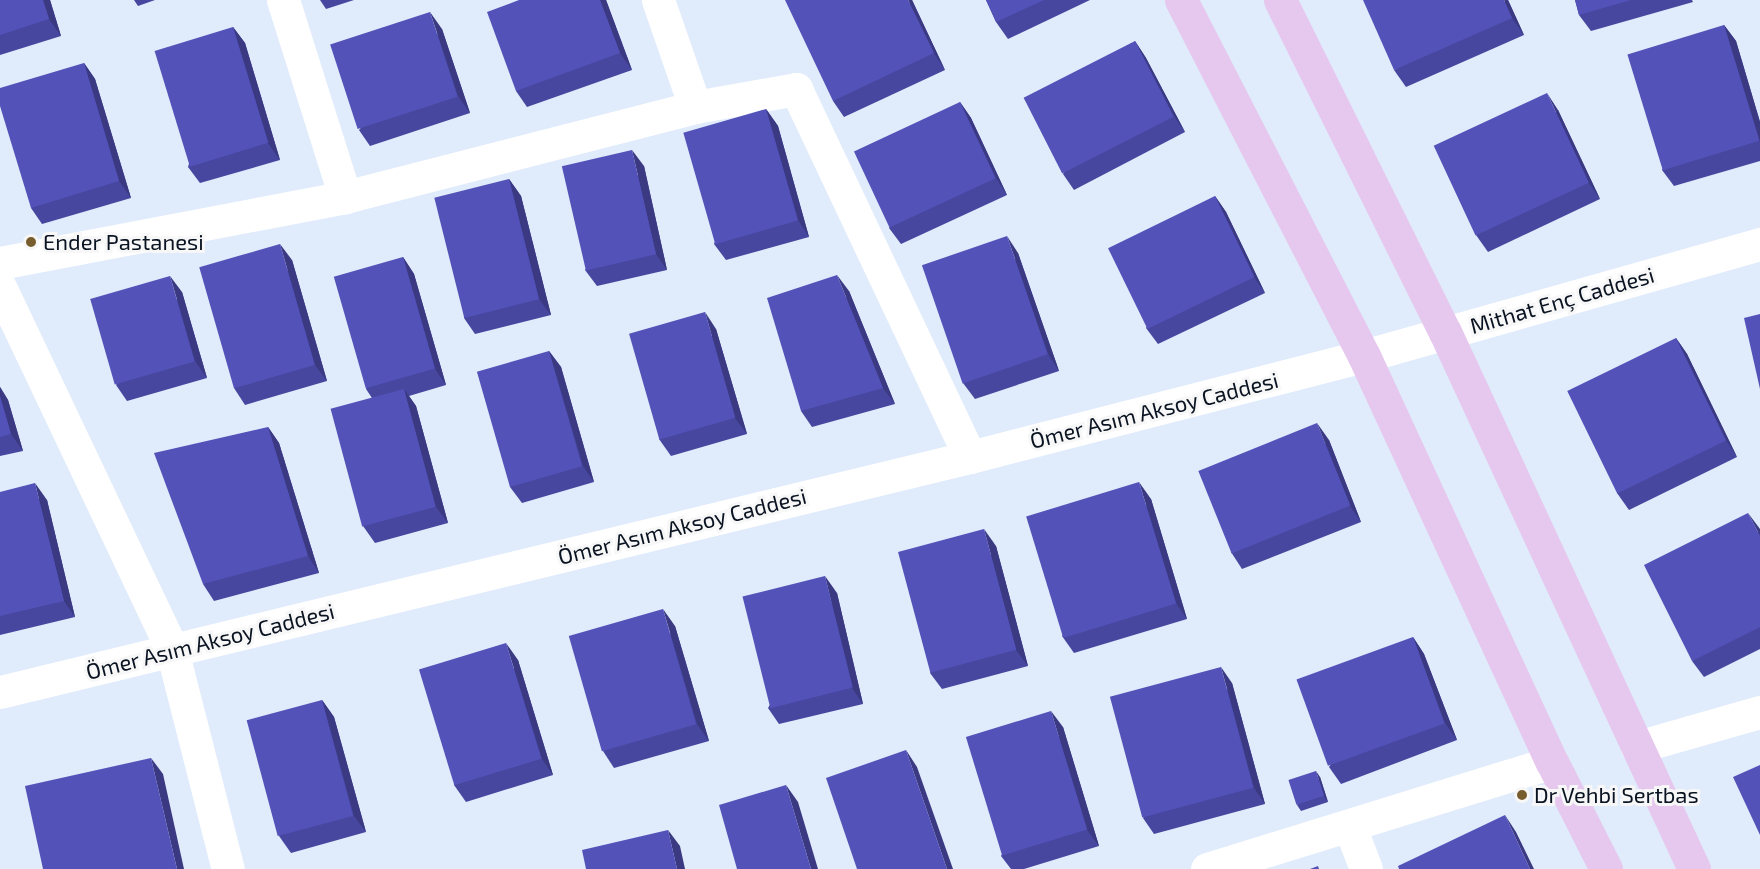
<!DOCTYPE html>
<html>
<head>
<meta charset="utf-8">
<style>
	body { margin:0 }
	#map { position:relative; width:1760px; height:869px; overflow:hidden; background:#e0ebfb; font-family:"Exo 2",sans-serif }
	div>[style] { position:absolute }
	.street>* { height:33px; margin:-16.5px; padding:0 16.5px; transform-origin:16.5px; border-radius:16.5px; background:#fff }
	.secondary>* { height:33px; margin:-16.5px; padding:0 16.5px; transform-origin:16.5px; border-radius:16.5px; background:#fff }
	.primary>* { height:33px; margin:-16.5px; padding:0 16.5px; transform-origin:16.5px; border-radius:16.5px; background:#e6c7ee }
	.wall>* { inset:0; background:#47479f }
	.shaded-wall>* { inset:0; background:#3a3982 }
	.building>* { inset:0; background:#5352b9; transform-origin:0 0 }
	.dots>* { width:16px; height:16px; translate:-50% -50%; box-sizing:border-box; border:3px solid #f7f7f7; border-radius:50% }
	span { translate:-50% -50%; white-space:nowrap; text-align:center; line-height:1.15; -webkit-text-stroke:6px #f7f7f7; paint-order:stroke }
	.poi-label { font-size:22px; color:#0a1321 }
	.left { translate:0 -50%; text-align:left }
	.street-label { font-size:22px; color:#0a1321 }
</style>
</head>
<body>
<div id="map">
	<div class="street">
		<div style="left:283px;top:0;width:207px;rotate:72.5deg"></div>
		<div style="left:658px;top:0;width:113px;rotate:70.9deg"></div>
		<div style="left:0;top:263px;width:351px;rotate:-10.8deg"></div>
		<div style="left:345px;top:197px;width:361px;rotate:-14.4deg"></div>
		<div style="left:695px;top:107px;width:103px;rotate:-10.1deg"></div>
		<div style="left:796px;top:89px;width:407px;rotate:64.7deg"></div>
		<div style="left:0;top:287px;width:402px;rotate:64.6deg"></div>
		<div style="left:172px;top:650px;width:226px;rotate:75.7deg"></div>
		<div style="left:1637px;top:747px;width:128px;rotate:-15.9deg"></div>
		<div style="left:1350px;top:827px;width:45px;rotate:69.1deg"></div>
		<div style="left:1207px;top:869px;width:361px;rotate:-17.2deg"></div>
	</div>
	<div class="secondary">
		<div style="left:0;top:692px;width:998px;rotate:-13.62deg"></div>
		<div style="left:970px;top:457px;width:407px;rotate:-14.4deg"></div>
		<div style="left:1364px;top:356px;width:412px;rotate:-15.8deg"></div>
	</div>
	<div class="primary">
		<div style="left:1181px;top:0;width:400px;rotate:62.8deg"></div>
		<div style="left:1364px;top:356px;width:447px;rotate:65.2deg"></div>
		<div style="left:1552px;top:762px;width:120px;rotate:63.2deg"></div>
		<div style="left:1280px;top:0;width:371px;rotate:63.6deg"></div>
		<div style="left:1445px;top:332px;width:592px;rotate:65.12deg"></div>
	</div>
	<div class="wall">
		<div style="clip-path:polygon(0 0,50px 0,61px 36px,0 55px)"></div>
		<div style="clip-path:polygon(134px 0,155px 0,138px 6px)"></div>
		<div style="clip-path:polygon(320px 0,354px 0,326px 9px)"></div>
		<div style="clip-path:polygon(519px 0,606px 0,632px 70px,527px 107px,516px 91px)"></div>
		<div style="clip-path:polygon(912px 0,945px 70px,844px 117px,833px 101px)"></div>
		<div style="clip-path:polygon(986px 0,1090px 0,1008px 39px,996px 22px)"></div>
		<div style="clip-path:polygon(1508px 0,1524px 35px,1406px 87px,1394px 70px)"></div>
		<div style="clip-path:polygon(1575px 0,1692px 0,1693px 2px,1591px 31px,1579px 15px)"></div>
		<div style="clip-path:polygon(1724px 25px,1736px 41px,1760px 122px,1760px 161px,1674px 186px,1662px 170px)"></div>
		<div style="clip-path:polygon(233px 27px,245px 43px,280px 160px,200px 183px,188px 167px)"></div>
		<div style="clip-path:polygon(442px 29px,470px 113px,370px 146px,359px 130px)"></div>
		<div style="clip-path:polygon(1135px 41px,1146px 58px,1185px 132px,1074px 190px,1063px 174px)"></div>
		<div style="clip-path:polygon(84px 63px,95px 79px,131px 198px,42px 224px,31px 208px)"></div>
		<div style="clip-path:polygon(960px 102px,971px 118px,1007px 195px,901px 244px,889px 228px)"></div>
		<div style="clip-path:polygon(766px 109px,778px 126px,809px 237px,726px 260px,714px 244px)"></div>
		<div style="clip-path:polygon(1558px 110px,1600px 199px,1488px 252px,1476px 235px)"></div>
		<div style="clip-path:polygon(644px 166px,667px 270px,597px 286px,585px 270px)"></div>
		<div style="clip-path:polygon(509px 179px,521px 196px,551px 315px,475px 334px,464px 318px)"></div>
		<div style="clip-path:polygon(1215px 196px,1226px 212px,1265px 293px,1158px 344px,1146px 328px)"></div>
		<div style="clip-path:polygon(1018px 253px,1059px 371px,975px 399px,963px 383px)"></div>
		<div style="clip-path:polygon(403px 257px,414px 274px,446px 385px,409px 396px,416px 406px,448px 523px,375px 543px,363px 526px,372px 398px,366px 389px)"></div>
		<div style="clip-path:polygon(292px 260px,327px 381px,245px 405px,234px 388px)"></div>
		<div style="clip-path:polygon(849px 291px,895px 404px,812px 427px,801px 411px)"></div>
		<div style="clip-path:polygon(182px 292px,207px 378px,127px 401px,116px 385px)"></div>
		<div style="clip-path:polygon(716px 329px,747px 434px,671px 456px,659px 439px)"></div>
		<div style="clip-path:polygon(1676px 338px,1687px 354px,1737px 457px,1629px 510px,1617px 493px)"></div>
		<div style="clip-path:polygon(549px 351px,561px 367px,594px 482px,522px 503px,510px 487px)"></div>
		<div style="clip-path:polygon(0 387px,8px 400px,23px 451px,0 456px)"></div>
		<div style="clip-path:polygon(268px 427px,279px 443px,319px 573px,214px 601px,203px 584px)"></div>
		<div style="clip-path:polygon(1329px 440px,1361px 522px,1242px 569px,1231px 552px)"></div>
		<div style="clip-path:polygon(0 492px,47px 500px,75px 617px,0 635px)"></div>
		<div style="clip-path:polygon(1151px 499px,1187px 619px,1074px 653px,1062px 636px)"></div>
		<div style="clip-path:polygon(1760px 529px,1760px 649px,1704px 677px,1692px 661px)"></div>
		<div style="clip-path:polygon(996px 546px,1028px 666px,942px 689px,930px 673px)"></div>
		<div style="clip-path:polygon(837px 593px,863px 704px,779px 724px,768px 708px)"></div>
		<div style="clip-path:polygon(675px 626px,709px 741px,614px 768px,603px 751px)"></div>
		<div style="clip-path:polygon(1413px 637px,1424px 654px,1457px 740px,1341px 784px,1329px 767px)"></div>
		<div style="clip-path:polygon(518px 660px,553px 775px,466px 802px,454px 785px)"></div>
		<div style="clip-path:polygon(1232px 683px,1265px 804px,1154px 834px,1143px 818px)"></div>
		<div style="clip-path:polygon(322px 700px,334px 717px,366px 832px,291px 853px,279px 836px)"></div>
		<div style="clip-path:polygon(1063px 727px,1099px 846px,1024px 869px,1011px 869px,1001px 856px)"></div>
		<div style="clip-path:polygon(1320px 777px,1328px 802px,1301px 811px,1297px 805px)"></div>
	</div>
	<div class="shaded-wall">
		<div style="clip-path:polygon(43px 0,50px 0,61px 36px,49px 19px)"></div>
		<div style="clip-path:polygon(600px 0,606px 0,632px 70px,620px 53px)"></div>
		<div style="clip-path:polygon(908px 0,912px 0,945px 70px,934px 53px)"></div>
		<div style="clip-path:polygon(1504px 0,1508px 0,1524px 35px,1512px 18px)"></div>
		<div style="clip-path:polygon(430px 12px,442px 29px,470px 113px,458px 96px)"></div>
		<div style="clip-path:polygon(1724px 25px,1736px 41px,1760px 122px,1760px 142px)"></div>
		<div style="clip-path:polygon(233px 27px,245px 43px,280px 160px,268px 143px)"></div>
		<div style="clip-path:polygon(1135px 41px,1146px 58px,1185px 132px,1174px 116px)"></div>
		<div style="clip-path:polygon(84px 63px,95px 79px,131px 198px,119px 181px)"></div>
		<div style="clip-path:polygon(1547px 93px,1558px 110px,1600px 199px,1589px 183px)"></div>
		<div style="clip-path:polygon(960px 102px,971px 118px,1007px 195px,996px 178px)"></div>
		<div style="clip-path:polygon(766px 109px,778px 126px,809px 237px,798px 220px)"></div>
		<div style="clip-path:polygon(632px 150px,644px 166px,667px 270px,656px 254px)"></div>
		<div style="clip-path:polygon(509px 179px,521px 196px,551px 315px,539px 299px)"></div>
		<div style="clip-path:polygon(1215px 196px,1226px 212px,1265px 293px,1254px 277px)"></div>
		<div style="clip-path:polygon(1007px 236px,1018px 253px,1059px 371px,1048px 354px)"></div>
		<div style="clip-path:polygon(280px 244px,292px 260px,327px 381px,315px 365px)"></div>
		<div style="clip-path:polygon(403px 257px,414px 274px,446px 385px,435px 369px)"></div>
		<div style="clip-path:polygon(837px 275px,849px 291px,895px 404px,883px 388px)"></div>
		<div style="clip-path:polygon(170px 276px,182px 292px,207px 378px,195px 361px)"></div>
		<div style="clip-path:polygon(705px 312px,716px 329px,747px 434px,735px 418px)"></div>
		<div style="clip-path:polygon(1676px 338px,1687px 354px,1737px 457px,1726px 440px)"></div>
		<div style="clip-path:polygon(549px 351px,561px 367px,594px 482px,583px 466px)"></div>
		<div style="clip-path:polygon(0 387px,8px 400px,23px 451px,11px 434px,0 396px)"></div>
		<div style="clip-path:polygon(404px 389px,416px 406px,448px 523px,436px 507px)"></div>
		<div style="clip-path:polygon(1317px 423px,1329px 440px,1361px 522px,1350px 506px)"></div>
		<div style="clip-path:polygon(268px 427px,279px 443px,319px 573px,308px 556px)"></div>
		<div style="clip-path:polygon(1139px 482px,1151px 499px,1187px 619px,1176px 603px)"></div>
		<div style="clip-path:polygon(35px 483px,47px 500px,75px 617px,64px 601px)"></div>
		<div style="clip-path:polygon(1748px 513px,1760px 529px,1760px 536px)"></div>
		<div style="clip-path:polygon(984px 529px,996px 546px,1028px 666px,1016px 650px)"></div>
		<div style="clip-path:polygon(825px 576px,837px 593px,863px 704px,852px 688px)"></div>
		<div style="clip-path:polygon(663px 609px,675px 626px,709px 741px,697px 724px)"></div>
		<div style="clip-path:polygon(1413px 637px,1424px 654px,1457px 740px,1445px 723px)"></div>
		<div style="clip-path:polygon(506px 643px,518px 660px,553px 775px,542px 759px)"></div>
		<div style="clip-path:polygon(1221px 667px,1232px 683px,1265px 804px,1254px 788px)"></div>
		<div style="clip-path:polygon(322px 700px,334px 717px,366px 832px,354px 816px)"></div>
		<div style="clip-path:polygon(1051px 711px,1063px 727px,1099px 846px,1087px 830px)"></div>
		<div style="clip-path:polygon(906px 750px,917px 767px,953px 869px,947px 869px)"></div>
		<div style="clip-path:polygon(151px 758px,163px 774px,184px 869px,177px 869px)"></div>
		<div style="clip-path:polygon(1316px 771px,1320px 777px,1328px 802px,1324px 796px)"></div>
		<div style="clip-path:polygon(786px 785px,798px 802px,818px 869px,811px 869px)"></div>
		<div style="clip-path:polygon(1505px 815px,1516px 832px,1534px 869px,1530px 869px)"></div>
		<div style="clip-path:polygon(668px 830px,680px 846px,685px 869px,677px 869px)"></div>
	</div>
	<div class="building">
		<div style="clip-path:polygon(0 0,43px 0,49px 19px,0 35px)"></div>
		<div style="clip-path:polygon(519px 0,600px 0,620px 53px,516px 91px,487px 12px)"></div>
		<div style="clip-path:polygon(785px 0,908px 0,934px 53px,833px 101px)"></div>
		<div style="clip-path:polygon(986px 0,1044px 0,996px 22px)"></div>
		<div style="clip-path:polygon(1363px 0,1504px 0,1512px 18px,1394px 70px)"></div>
		<div style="clip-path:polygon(1575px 0,1631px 0,1579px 15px)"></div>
		<div style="left:430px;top:12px;width:89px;height:105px;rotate:72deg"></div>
		<div style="left:1724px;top:25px;width:121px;height:101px;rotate:73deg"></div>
		<div style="left:233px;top:27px;width:121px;height:82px;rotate:73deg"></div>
		<div style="left:1135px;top:41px;width:85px;height:125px;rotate:63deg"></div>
		<div style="clip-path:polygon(84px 63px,119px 181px,31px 208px,0 106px,0 88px)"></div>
		<div style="left:1547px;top:93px;width:99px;height:125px;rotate:65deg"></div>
		<div style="left:960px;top:102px;width:84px;height:117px;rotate:65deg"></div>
		<div style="left:766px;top:109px;width:116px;height:86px;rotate:74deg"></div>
		<div style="left:632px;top:150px;width:107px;height:72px;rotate:77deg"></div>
		<div style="left:509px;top:179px;width:124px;height:77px;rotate:76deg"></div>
		<div style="left:1215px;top:196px;width:90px;height:119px;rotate:64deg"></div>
		<div style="left:1007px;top:236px;width:125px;height:90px;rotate:71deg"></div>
		<div style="left:280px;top:244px;width:126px;height:84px;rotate:74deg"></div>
		<div style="left:403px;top:257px;width:116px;height:72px;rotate:74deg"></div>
		<div style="clip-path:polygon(837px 275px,883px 388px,801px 411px,767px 298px)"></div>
		<div style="left:170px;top:276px;width:89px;height:83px;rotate:74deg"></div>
		<div style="left:705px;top:312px;width:110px;height:79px;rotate:74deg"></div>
		<div style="clip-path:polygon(1760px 314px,1760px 389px,1744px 318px)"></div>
		<div style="left:1676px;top:338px;width:114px;height:121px;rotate:64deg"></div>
		<div style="left:549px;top:351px;width:120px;height:75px;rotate:74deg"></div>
		<div style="left:404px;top:389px;width:122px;height:76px;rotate:75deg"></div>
		<div style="clip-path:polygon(0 396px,11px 434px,0 437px)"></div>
		<div style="left:1317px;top:423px;width:89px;height:128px;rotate:68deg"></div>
		<div style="clip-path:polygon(268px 427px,308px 556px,203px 584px,154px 453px)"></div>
		<div style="left:1139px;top:482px;width:127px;height:118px;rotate:73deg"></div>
		<div style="clip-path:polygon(35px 483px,64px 601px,0 616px,0 492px)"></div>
		<div style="clip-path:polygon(1748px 513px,1760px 536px,1760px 627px,1692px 661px,1644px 565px)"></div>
		<div style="left:984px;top:529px;width:125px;height:89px;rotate:75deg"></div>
		<div style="left:825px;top:576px;width:115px;height:85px;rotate:76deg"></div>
		<div style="left:663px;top:609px;width:120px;height:98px;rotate:74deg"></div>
		<div style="left:1413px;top:637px;width:92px;height:124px;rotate:70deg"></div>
		<div style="left:506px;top:643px;width:121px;height:91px;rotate:73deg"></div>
		<div style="left:1221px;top:667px;width:125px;height:115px;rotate:75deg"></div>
		<div style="left:322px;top:700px;width:120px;height:78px;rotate:75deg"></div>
		<div style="left:1051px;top:711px;width:124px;height:89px;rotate:73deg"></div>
		<div style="clip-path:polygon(906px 750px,947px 869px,857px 869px,826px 778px)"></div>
		<div style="clip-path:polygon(151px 758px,177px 869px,43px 869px,25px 786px)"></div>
		<div style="clip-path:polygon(1760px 765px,1760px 835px,1733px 777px)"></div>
		<div style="left:1316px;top:771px;width:26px;height:29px;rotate:72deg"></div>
		<div style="clip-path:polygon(786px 785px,811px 869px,737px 869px,719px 805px)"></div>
		<div style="clip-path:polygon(1505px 815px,1530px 869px,1399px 869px,1398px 866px)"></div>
		<div style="clip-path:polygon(668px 830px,677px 869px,586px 869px,582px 850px)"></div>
		<div style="clip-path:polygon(1318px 866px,1319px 869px,1310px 869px)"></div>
	</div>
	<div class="dots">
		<div style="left:31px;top:242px;background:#775c2e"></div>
		<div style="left:1522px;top:795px;background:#775c2e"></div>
	</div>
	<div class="poi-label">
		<span class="left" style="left:43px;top:242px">Ender Pastanesi</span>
		<span class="left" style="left:1534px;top:795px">Dr Vehbi Sertbas</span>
	</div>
	<div class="street-label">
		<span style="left:1562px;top:300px;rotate:-16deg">Mithat Enç Caddesi</span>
		<span style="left:1154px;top:410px;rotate:-14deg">Ömer Asım Aksoy Caddesi</span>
		<span style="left:682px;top:526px;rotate:-14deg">Ömer Asım Aksoy Caddesi</span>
		<span style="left:210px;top:641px;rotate:-14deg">Ömer Asım Aksoy Caddesi</span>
	</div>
</div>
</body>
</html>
